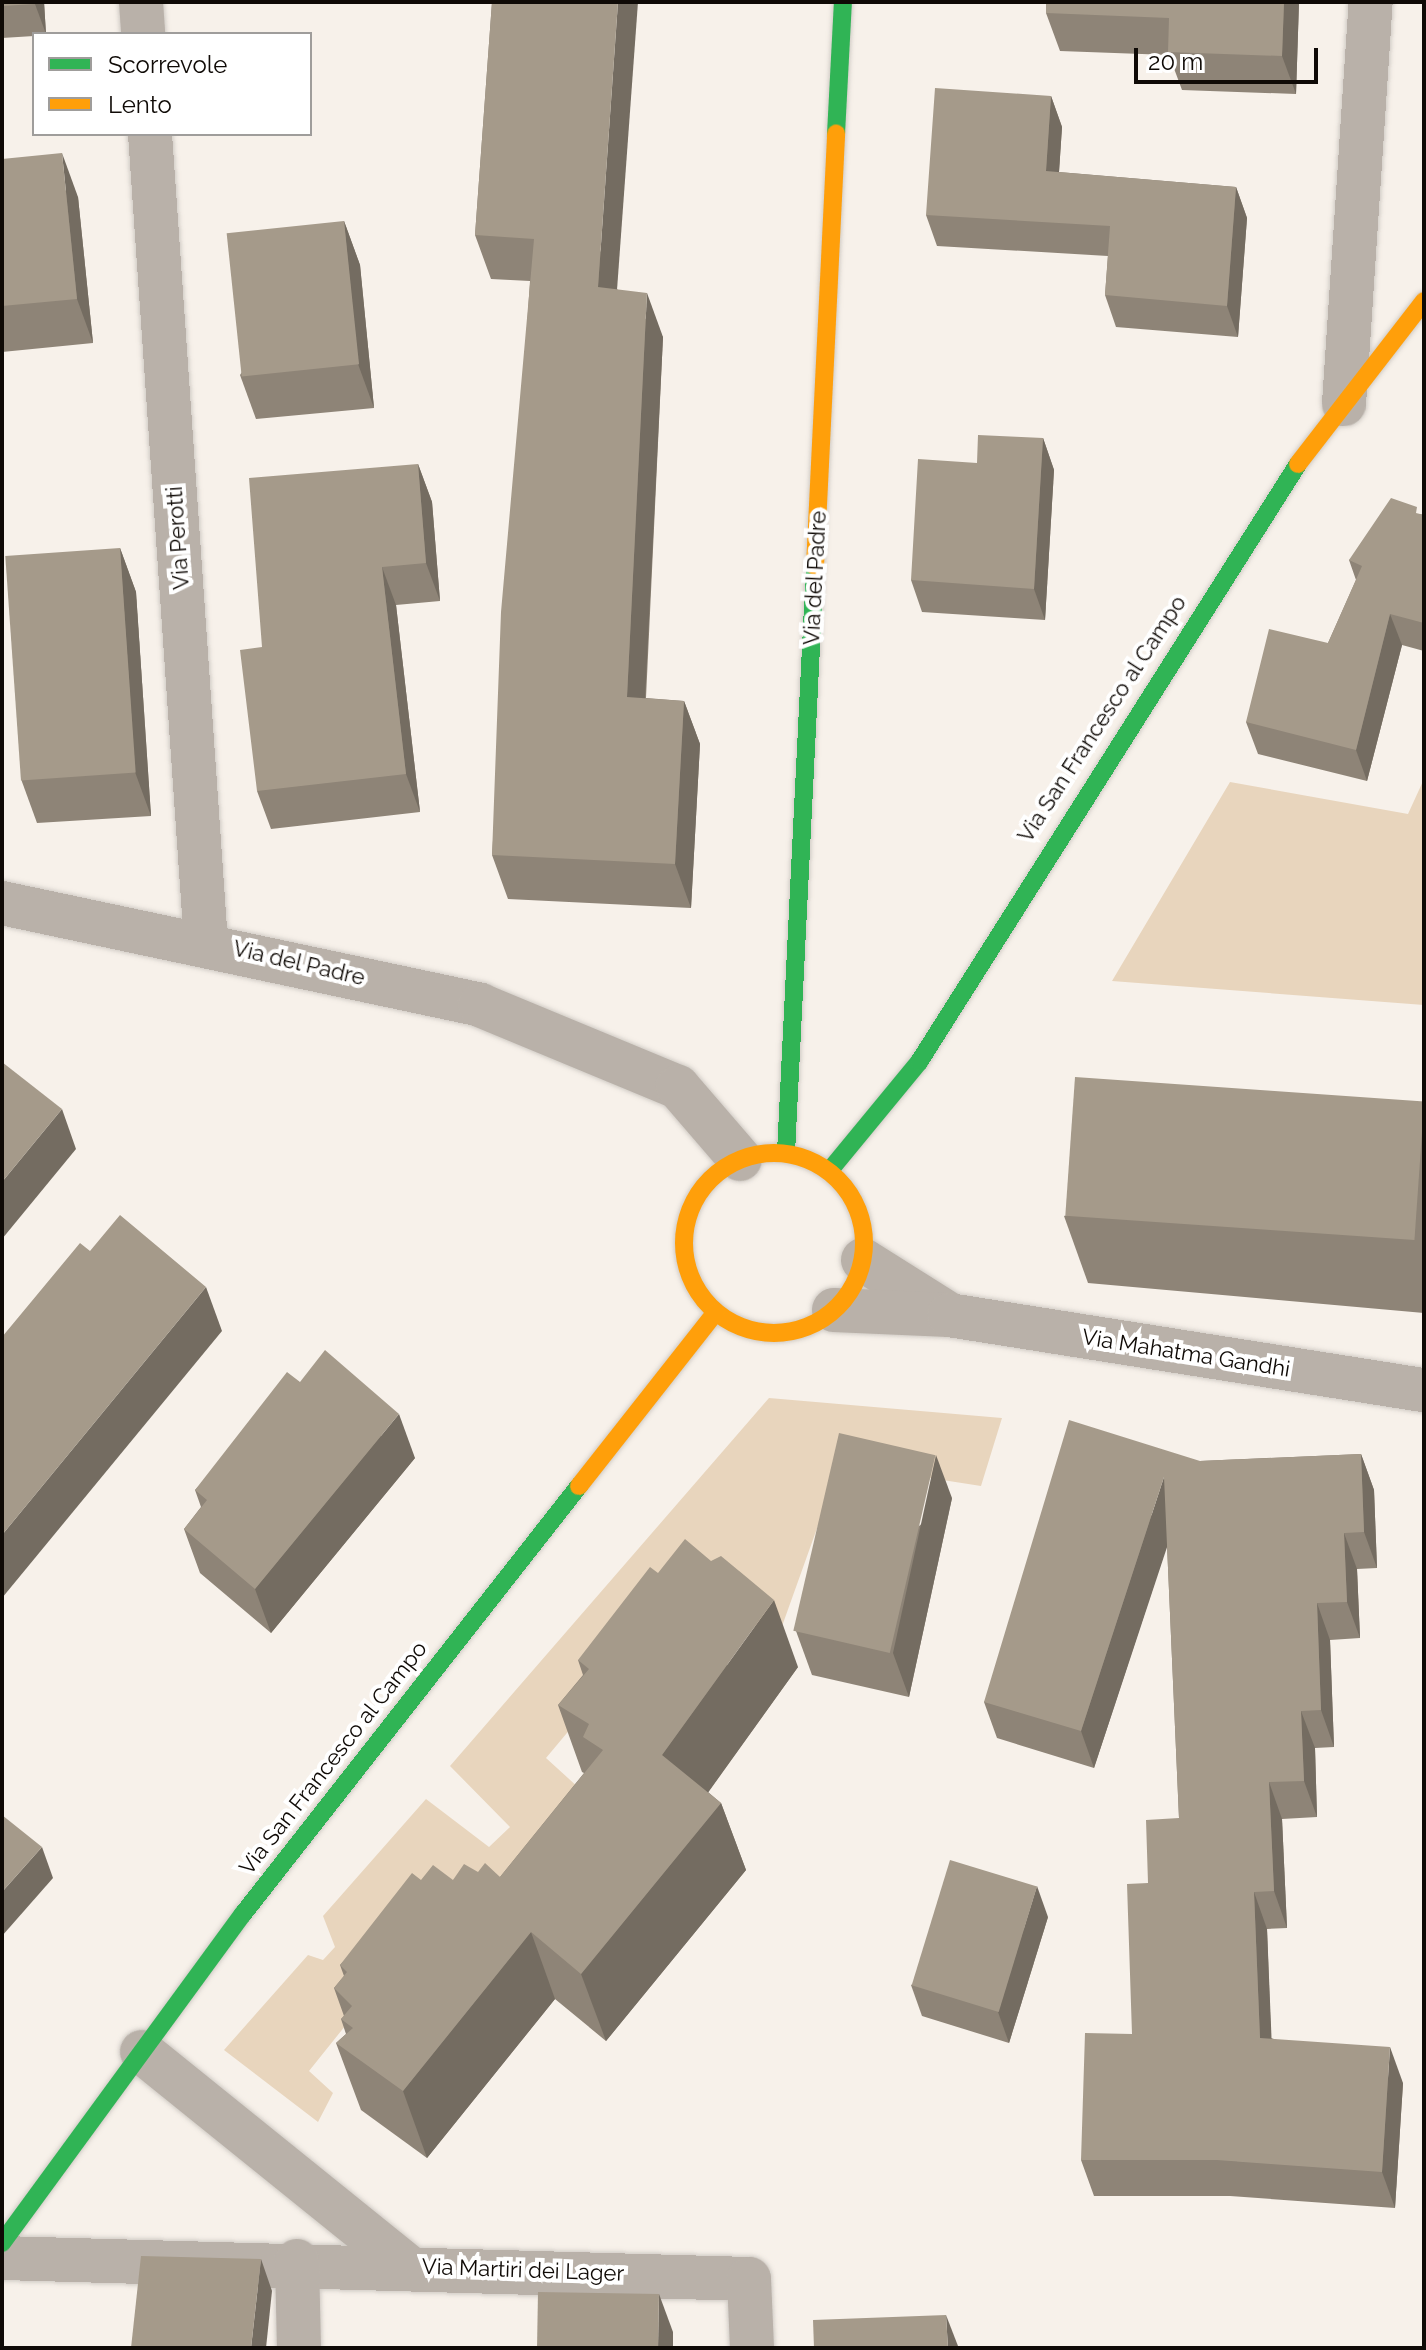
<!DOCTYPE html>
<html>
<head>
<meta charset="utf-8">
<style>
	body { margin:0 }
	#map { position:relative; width:1426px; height:2350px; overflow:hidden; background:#f7f1ea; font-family:Raleway,sans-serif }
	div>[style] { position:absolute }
	.green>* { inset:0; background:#e8d5bd }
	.roads { filter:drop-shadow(0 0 2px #d1ccc6) drop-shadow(0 0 2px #d1ccc6) }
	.street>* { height:44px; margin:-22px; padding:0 22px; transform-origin:22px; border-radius:22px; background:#b9b1a9 }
	.fast>* { height:18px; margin:-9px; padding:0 9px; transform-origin:9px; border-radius:9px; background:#30b455 }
	.slow>* { height:18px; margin:-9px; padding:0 9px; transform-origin:9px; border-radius:9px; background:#ff9f0a }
	.slow>.ring { margin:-9px; padding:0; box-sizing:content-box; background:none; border:18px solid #ff9f0a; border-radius:50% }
	.wall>* { inset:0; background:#8e8477 }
	.shaded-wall>* { inset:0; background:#746c61 }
	.building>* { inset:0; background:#a59a8a; transform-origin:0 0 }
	span { translate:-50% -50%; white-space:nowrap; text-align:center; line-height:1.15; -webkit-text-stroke:8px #fff; paint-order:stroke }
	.street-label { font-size:22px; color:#0f0a06 }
	.frame { position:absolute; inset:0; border:4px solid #0f0a06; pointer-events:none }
	.legend { position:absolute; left:32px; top:32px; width:280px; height:104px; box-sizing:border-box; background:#fff; border:2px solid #9f9d9b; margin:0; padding:10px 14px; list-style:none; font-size:24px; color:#0f0a06 }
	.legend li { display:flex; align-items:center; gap:16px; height:40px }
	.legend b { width:40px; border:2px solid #9f9d9b }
	.scale { position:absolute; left:1134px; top:48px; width:184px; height:36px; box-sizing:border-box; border:4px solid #0f0a06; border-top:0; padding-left:10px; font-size:24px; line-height:28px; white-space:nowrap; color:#0f0a06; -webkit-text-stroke:6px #fff; paint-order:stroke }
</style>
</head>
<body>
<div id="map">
	<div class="green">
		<div style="clip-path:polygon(1424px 779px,1424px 1005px,1112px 981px,1230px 782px,1408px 814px)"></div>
		<div style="clip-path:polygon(769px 1398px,1002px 1418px,981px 1486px,840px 1464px,776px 1643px,695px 1580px,546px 1758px,602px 1809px,500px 1922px,434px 1915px,309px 2071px,333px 2093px,318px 2122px,224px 2050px,308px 1955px,323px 1960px,335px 1947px,323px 1916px,426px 1799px,489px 1847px,510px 1827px,450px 1766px)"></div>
	</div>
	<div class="roads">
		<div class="street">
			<div style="left:141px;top:2px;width:32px;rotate:86deg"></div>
			<div style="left:150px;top:134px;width:810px;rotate:86.04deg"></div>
			<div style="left:1344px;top:404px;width:403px;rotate:-86.2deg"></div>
			<div style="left:2px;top:903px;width:489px;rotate:12deg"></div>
			<div style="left:480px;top:1005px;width:214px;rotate:22.5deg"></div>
			<div style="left:678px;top:1087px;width:95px;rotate:49.3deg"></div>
			<div style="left:863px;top:1260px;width:99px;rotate:32.2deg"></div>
			<div style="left:834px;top:1310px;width:115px;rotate:2.5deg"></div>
			<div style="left:949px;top:1315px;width:481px;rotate:9deg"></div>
			<div style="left:142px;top:2052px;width:339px;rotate:38.9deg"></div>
			<div style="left:2px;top:2258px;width:747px;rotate:1.61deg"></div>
			<div style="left:749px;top:2279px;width:69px;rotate:87.5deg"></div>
			<div style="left:297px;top:2261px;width:87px;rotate:88.7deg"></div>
		</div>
		<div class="fast">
			<div style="left:836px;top:134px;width:132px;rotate:-87deg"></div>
			<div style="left:786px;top:1153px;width:588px;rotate:-87.17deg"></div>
			<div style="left:830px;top:1170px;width:140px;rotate:-50.5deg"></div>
			<div style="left:919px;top:1062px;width:708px;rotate:-57.63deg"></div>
			<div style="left:2px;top:2243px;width:408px;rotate:-53.8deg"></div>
			<div style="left:243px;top:1914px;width:544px;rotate:-51.87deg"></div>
		</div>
		<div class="slow">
			<div style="left:1298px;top:464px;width:206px;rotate:-52.3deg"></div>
			<div style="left:815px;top:566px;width:433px;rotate:-87.2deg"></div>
			<div class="ring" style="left:684px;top:1153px;width:162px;height:162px"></div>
			<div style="left:579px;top:1486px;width:221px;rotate:-51.8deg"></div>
		</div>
	</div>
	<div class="wall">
		<div style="clip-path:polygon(2px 2px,44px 2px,46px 34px,34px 34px,34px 36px,2px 38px)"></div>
		<div style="clip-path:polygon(492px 2px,617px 289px,663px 337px,646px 698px,684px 701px,700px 744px,691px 908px,508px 899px,492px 855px,530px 281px,491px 279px,475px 235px)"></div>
		<div style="clip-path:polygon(1299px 2px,1296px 94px,1182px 90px,1169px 55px,1060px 51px,1046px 13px)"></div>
		<div style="clip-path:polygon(1051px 96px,1062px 127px,1059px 172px,1236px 187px,1247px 218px,1238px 337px,1116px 327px,1105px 295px,1108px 256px,937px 246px,926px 215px)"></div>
		<div style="clip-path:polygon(2px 159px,78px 197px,93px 343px,2px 352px)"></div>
		<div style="clip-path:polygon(344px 221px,360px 265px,374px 408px,256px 419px,240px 375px)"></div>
		<div style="clip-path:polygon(1043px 438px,1054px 470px,1045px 620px,922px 612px,911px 580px,977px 463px)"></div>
		<div style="clip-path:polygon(418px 464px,432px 502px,440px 601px,396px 605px,420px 812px,271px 829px,257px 791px,262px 647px)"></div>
		<div style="clip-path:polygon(1419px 514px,1424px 515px,1424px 651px,1402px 645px,1367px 781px,1258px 754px,1246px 722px,1328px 643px,1356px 580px,1349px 560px)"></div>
		<div style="clip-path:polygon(120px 548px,136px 592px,151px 816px,37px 823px,21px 779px)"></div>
		<div style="clip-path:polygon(1424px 1103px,1424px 1313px,1088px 1283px,1064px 1216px)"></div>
		<div style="clip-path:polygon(300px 1382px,415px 1458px,271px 1633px,200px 1573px,184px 1529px,201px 1507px,195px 1490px)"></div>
		<div style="clip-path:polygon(1361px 1454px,1374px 1490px,1377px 1568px,1357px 1569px,1360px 1638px,1330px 1640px,1334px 1747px,1315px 1748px,1317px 1817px,1282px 1819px,1287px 1928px,1267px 1929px,1271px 2038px,1403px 2083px,1395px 2208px,1230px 2196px,1094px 2196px,1081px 2160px,1132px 2034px,1148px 1883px,1179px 1818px,1167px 1545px,1094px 1768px,997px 1738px,984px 1702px,1200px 1461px)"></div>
		<div style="clip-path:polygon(952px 1498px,909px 1697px,812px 1675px,796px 1631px)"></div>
		<div style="clip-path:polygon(578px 1660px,798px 1667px,708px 1792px,721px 1803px,746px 1870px,606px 2041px,555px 1999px,427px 2158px,361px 2110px,336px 2043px,346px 2034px,341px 2019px,344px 2016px,334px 1988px,344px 1976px,340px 1965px,421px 1880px,453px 1880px,478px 1872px,500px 1877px,584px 1773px,582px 1772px,558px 1705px,583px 1675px)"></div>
		<div style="clip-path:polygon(1048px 1917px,1009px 2043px,922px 2016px,911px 1985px)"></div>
	</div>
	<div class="shaded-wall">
		<div style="clip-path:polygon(35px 2px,44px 2px,46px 34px,35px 4px)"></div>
		<div style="clip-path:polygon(618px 2px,638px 2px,614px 331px,598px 287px)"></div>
		<div style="clip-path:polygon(1284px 2px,1299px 2px,1296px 94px,1282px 56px)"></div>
		<div style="clip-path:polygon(1051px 96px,1062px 127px,1057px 202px,1046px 171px)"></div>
		<div style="clip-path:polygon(62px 153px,78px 197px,93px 343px,77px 299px)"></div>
		<div style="clip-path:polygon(1236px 187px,1247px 218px,1238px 337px,1227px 306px)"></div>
		<div style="clip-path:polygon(344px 221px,360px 265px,374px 408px,358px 364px)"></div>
		<div style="clip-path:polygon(647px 293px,663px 337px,643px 741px,627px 697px)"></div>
		<div style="clip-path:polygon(1043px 438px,1054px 470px,1045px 620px,1034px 589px)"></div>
		<div style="clip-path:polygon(418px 464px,432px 502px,440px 601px,426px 563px)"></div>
		<div style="clip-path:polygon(120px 548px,136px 592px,151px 816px,135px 772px)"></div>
		<div style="clip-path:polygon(382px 567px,396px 605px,420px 812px,406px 774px)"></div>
		<div style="clip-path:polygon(1390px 614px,1402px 645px,1367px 781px,1356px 750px)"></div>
		<div style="clip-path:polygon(684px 701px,700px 744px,691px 908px,675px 864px)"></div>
		<div style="clip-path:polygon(62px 1109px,76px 1149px,2px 1239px,2px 1182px)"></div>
		<div style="clip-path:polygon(206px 1287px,222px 1331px,2px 1598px,2px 1535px)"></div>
		<div style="clip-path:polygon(399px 1414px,415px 1458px,271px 1633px,255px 1589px)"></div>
		<div style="clip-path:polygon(1361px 1454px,1374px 1490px,1377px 1568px,1364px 1532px)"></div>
		<div style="clip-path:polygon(936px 1455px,952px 1498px,909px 1697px,893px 1653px)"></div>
		<div style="clip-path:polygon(1164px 1477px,1178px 1514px,1094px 1768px,1081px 1731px)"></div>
		<div style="clip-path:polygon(1344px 1533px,1357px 1569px,1360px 1638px,1347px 1602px)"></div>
		<div style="clip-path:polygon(774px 1600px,798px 1667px,687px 1822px,662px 1755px)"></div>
		<div style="clip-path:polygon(1317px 1603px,1330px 1640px,1334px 1747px,1321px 1710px)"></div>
		<div style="clip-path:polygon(1301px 1711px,1315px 1748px,1317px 1817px,1304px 1781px)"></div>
		<div style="clip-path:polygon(1269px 1782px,1282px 1819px,1287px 1928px,1274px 1891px)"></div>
		<div style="clip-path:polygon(721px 1803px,746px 1870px,606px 2041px,581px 1974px)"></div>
		<div style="clip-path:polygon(42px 1847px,53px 1878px,2px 1936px,2px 1892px)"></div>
		<div style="clip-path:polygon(1037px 1886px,1048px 1917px,1009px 2043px,998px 2012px)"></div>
		<div style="clip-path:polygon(1254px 1892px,1267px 1929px,1273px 2074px,1260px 2038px)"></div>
		<div style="clip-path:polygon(531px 1932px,555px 1999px,427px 2158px,403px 2091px)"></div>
		<div style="clip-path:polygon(1390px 2047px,1403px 2083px,1395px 2208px,1382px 2172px)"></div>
		<div style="clip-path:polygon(261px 2259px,272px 2291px,266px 2348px,251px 2348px)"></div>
		<div style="clip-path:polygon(659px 2294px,673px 2332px,673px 2348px,658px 2348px)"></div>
		<div style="clip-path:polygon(946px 2315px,958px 2346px,958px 2348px,948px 2348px)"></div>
	</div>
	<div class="building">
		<div style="clip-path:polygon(2px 2px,35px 2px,35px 4px,2px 6px)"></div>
		<div style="clip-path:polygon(492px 2px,618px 2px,598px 287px,647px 293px,627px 697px,684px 701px,675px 864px,492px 855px,501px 612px,534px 239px,475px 235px)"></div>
		<div style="clip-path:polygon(1046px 2px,1284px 2px,1282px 56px,1168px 52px,1169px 18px,1046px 13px)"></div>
		<div style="clip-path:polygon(935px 88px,1051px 96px,1046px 171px,1236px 187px,1227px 306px,1105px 295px,1110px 226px,926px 215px)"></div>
		<div style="clip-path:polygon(62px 153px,77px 299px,2px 306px,2px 159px)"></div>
		<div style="left:344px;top:221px;width:144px;height:118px;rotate:84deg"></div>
		<div style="clip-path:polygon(978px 435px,1043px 438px,1034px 589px,911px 580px,918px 459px,977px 463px)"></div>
		<div style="clip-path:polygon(418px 464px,426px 563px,382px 567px,406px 774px,257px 791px,240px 650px,262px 647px,249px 478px)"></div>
		<div style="clip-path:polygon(1391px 498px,1417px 507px,1416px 513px,1424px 515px,1424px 623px,1390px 614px,1356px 750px,1246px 722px,1269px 629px,1328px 643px,1362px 566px,1349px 560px)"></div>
		<div style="left:120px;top:548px;width:225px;height:115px;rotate:86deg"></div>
		<div style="clip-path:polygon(2px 1062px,62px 1109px,2px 1182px)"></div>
		<div style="left:1075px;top:1077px;width:350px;height:139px;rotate:4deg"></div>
		<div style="clip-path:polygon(120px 1215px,206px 1287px,2px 1535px,2px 1337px,80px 1243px,90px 1251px)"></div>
		<div style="clip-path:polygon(325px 1350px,399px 1414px,255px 1589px,184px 1529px,207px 1500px,195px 1490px,287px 1372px,300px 1382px)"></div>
		<div style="clip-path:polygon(1069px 1420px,1200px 1461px,1361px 1454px,1364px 1532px,1344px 1533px,1347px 1602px,1317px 1603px,1321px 1710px,1301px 1711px,1304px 1781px,1269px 1782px,1274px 1891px,1254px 1892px,1260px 2038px,1390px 2047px,1382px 2172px,1217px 2160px,1081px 2160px,1085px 2033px,1132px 2034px,1127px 1884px,1148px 1883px,1146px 1820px,1179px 1818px,1164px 1477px,1081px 1731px,984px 1702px)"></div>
		<div style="left:839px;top:1433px;width:99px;height:203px;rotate:13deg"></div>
		<div style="clip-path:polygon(685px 1539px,711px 1561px,721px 1556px,774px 1600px,662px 1755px,721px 1803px,581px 1974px,531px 1932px,403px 2091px,336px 2043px,353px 2028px,341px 2019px,352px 2006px,334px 1988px,347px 1972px,340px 1965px,412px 1873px,421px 1880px,433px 1865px,453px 1880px,464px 1864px,478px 1872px,485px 1863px,500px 1877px,603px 1750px,583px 1737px,589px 1724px,558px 1705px,589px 1669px,578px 1660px,650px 1567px,658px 1573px)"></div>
		<div style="clip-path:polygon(2px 1815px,42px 1847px,2px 1892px)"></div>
		<div style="left:950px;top:1860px;width:91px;height:131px;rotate:17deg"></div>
		<div style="clip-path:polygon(141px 2256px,261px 2259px,251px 2348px,131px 2348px)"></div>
		<div style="left:538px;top:2292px;width:121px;height:56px;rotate:1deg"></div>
		<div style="clip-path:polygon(946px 2315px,948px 2348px,814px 2348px,813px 2320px)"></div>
	</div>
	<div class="street-label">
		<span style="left:178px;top:538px;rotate:-94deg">Via Perotti</span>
		<span style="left:815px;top:578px;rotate:-87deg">Via del Padre</span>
		<span style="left:1102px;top:719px;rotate:-57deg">Via San Francesco al Campo</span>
		<span style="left:299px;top:963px;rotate:13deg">Via del Padre</span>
		<span style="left:1186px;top:1353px;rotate:9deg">Via Mahatma Gandhi</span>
		<span style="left:333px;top:1758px;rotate:-52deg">Via San Francesco al Campo</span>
		<span style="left:523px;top:2270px;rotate:2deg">Via Martiri dei Lager</span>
	</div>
	<div class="frame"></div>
	<ul class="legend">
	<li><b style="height:10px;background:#30b455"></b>Scorrevole</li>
	<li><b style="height:10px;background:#ff9f0a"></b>Lento</li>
	</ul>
	<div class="scale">20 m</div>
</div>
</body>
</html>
